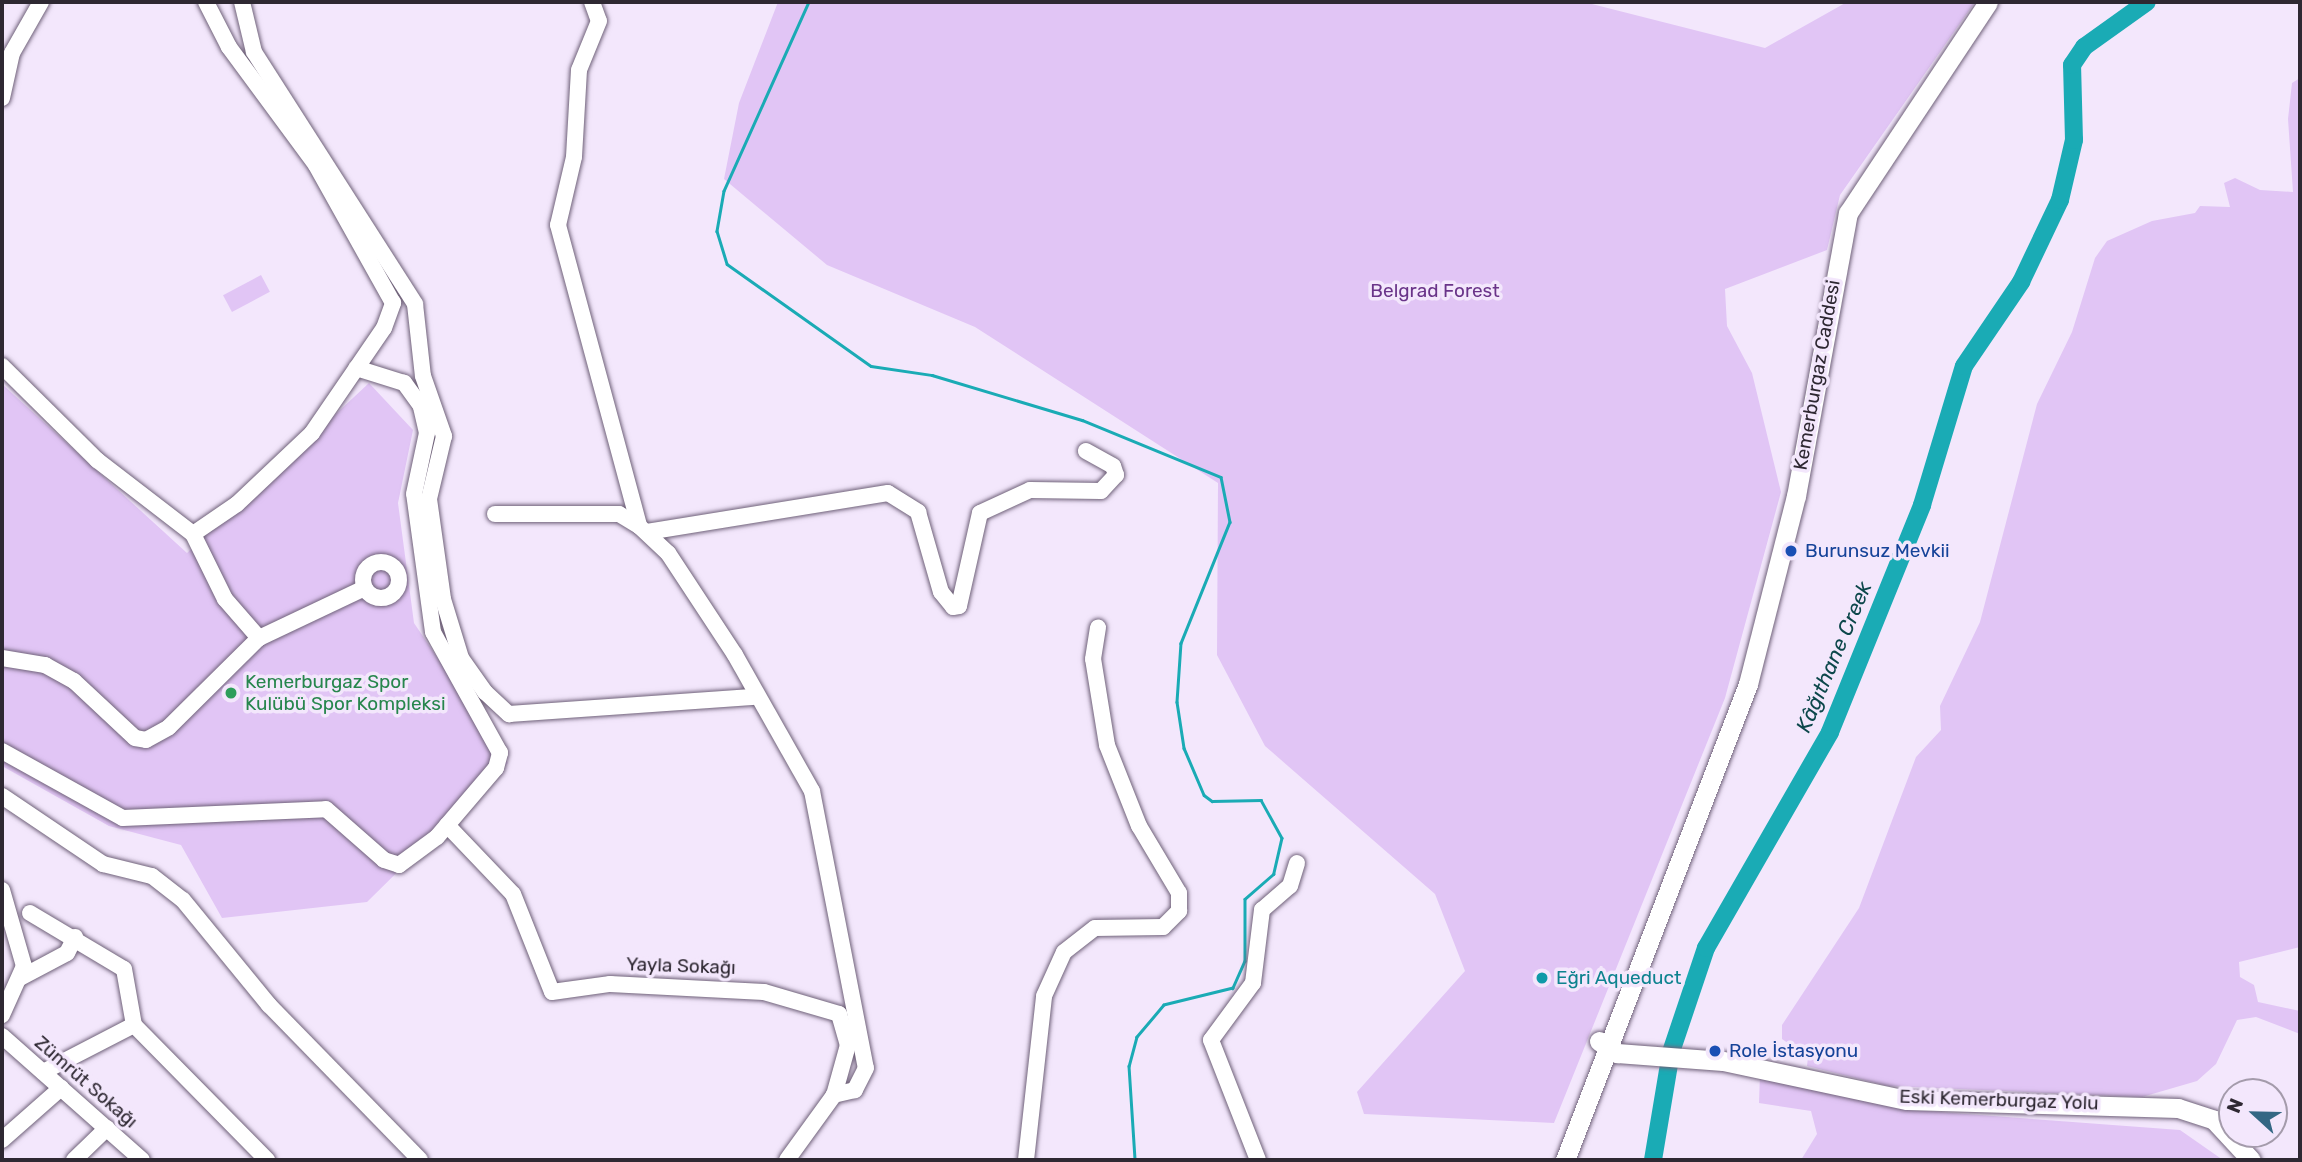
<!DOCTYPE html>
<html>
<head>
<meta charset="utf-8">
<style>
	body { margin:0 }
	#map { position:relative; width:2302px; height:1162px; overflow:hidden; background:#f3e7fc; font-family:Rubik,sans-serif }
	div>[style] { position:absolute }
	.green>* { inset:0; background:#e1c5f5; transform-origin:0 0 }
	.stream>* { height:2.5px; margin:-1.25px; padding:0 1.25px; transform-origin:1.25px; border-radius:1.25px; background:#1aabb5 }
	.river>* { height:18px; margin:-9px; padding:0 9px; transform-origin:9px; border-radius:9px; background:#1aabb5 }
	.roads { filter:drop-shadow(0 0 2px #6f6179) drop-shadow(0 0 2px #6f6179) }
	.minor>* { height:16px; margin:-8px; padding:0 8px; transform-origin:8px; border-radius:8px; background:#fff }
	.minor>.ring { margin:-8px; padding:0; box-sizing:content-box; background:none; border:16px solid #fff; border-radius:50% }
	.major>* { height:19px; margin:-9.5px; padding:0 9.5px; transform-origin:9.5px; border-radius:9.5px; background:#fff }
	.dots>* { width:19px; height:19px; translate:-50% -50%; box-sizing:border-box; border:4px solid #f3e7fc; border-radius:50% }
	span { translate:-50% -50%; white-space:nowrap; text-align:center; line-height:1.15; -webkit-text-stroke:7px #f3e7fc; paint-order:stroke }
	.park-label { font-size:19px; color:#6a3489 }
	.street-label { font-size:19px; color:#2e2832 }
	.transit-label { font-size:19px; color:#164399 }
	.left { translate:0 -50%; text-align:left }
	.leisure-label { font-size:19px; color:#27864d }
	.culture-label { font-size:19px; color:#0d838f }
	.water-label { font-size:21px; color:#0d474b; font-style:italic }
	.frame { position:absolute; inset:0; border:4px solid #2e2832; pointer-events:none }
	.north { position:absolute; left:2218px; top:1078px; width:70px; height:70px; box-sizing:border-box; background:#f3e7fc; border:2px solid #a49bab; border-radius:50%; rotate:292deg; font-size:19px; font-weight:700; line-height:28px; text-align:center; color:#2e2832 }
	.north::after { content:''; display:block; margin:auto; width:24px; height:32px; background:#346784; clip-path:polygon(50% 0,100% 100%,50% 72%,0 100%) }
</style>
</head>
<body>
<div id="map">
	<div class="green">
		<div style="clip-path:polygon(778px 2px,1584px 2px,1765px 48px,1847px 2px,1975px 2px,1840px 195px,1827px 250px,1725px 289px,1727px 326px,1752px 373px,1781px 492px,1725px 698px,1554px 1123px,1364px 1114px,1357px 1092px,1465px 971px,1435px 894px,1265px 746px,1217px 655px,1218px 483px,975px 327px,827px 265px,724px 179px,739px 103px)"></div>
		<div style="clip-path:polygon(2300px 78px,2300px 947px,2239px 962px,2240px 977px,2254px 985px,2258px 1002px,2300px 1011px,2300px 1034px,2256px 1017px,2237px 1020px,2216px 1064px,2197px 1081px,2142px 1097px,1888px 1086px,1807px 1066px,1808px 1057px,1782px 1039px,1782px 1025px,1859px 908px,1916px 757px,1941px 730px,1940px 706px,1980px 622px,2037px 404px,2072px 332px,2095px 258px,2107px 241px,2152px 221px,2195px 213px,2200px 206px,2230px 207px,2224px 183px,2235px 178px,2260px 190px,2293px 192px,2288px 119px,2292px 83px)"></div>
		<div style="left:261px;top:275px;width:19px;height:43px;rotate:62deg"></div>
		<div style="clip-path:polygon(369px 383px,413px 430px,398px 503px,414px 623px,508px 763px,367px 902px,222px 918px,181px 845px,109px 826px,2px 766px,2px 384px,187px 553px)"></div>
		<div style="clip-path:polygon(1760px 1074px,1912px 1110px,2180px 1130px,2223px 1160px,1801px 1160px,1817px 1134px,1811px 1111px,1759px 1103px)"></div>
	</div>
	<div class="stream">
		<div style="left:809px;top:2px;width:207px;rotate:114.2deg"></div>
		<div style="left:724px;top:191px;width:41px;rotate:99.9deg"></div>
		<div style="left:717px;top:231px;width:34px;rotate:73deg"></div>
		<div style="left:727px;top:264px;width:176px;rotate:35.3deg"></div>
		<div style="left:871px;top:366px;width:62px;rotate:8.4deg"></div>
		<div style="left:932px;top:375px;width:157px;rotate:16.7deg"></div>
		<div style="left:1082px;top:420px;width:150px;rotate:22.3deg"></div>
		<div style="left:1221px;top:477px;width:46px;rotate:78.7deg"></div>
		<div style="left:1230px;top:522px;width:131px;rotate:112deg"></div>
		<div style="left:1181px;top:643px;width:59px;rotate:93.9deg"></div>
		<div style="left:1177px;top:702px;width:47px;rotate:81.3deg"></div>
		<div style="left:1184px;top:748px;width:51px;rotate:66.9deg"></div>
		<div style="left:1204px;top:795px;width:10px;rotate:37deg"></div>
		<div style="left:1212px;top:801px;width:49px;rotate:-1.2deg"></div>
		<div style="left:1261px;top:800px;width:43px;rotate:61.1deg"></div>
		<div style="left:1282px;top:838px;width:37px;rotate:103deg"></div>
		<div style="left:1274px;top:874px;width:38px;rotate:139deg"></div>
		<div style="left:1245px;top:899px;width:62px;rotate:90deg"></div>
		<div style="left:1245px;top:961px;width:30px;rotate:114deg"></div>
		<div style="left:1233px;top:988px;width:71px;rotate:166.2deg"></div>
		<div style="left:1164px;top:1005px;width:42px;rotate:130.2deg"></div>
		<div style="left:1137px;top:1037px;width:30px;rotate:105deg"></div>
		<div style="left:1129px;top:1066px;width:94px;rotate:86.3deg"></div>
	</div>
	<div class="river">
		<div style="left:1653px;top:1160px;width:109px;rotate:-80.5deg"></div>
		<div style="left:1671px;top:1052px;width:110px;rotate:-71.4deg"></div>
		<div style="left:1706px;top:948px;width:249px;rotate:-60.1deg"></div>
		<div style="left:1830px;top:732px;width:245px;rotate:-67.9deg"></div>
		<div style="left:1922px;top:505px;width:145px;rotate:-73.2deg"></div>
		<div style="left:1964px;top:366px;width:102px;rotate:-55.8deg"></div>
		<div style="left:2021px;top:282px;width:91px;rotate:-64.6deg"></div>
		<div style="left:2060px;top:200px;width:62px;rotate:-76.9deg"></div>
		<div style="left:2074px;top:140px;width:75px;rotate:-91.5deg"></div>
		<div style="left:2072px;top:65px;width:22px;rotate:-56deg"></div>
		<div style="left:2084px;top:47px;width:77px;rotate:-35.5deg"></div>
	</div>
	<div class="roads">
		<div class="minor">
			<div style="left:242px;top:2px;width:51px;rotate:76.5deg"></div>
			<div style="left:254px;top:52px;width:299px;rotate:57.4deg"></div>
			<div style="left:415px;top:304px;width:72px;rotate:83.7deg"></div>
			<div style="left:423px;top:376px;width:64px;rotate:70.7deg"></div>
			<div style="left:444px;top:436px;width:65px;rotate:103.4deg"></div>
			<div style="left:429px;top:499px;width:101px;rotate:82deg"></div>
			<div style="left:443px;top:599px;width:62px;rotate:73deg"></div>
			<div style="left:461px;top:658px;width:42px;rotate:54.8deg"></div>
			<div style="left:485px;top:692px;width:33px;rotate:43deg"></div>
			<div style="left:509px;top:714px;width:247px;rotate:-4deg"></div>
			<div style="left:592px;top:2px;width:20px;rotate:70deg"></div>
			<div style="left:599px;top:21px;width:53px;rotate:112.2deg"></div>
			<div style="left:579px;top:70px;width:87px;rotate:93.3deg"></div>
			<div style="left:574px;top:157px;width:70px;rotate:103.2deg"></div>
			<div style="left:558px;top:225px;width:312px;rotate:74.9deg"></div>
			<div style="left:639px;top:526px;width:40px;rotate:43deg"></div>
			<div style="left:668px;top:553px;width:122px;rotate:56.7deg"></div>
			<div style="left:735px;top:655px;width:156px;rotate:60.5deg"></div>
			<div style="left:812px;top:791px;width:282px;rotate:79deg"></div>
			<div style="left:866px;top:1068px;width:25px;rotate:117deg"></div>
			<div style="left:855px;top:1090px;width:22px;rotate:167deg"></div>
			<div style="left:2px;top:98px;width:46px;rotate:-77.5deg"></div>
			<div style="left:12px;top:53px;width:59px;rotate:-60.4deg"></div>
			<div style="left:2px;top:366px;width:134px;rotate:44.7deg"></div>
			<div style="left:97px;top:460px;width:121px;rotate:37.6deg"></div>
			<div style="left:193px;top:534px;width:72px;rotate:63.8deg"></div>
			<div style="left:225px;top:599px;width:52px;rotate:48.9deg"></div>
			<div style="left:495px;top:514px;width:124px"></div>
			<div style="left:619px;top:514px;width:23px;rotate:31deg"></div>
			<div style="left:647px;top:532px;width:244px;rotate:-9.2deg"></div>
			<div style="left:888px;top:493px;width:36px;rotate:32deg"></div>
			<div style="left:918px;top:512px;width:83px;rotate:74deg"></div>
			<div style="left:941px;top:592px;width:19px;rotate:51deg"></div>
			<div style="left:953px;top:607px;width:6px;rotate:-9deg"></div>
			<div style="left:959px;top:606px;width:95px;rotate:-77.3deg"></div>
			<div style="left:980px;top:513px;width:55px;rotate:-24.7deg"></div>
			<div style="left:1030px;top:490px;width:71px;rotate:0.8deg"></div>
			<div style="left:1101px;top:491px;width:22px;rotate:-47deg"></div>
			<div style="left:1116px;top:475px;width:9px;rotate:-108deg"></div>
			<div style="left:1113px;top:466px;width:31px;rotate:-151deg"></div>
			<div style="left:193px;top:534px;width:53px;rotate:-34.3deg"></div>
			<div style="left:237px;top:504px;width:103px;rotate:-43.4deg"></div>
			<div style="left:312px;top:433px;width:127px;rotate:-55.6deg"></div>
			<div style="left:384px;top:328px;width:27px;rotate:-70deg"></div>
			<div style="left:393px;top:303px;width:158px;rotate:-119.2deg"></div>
			<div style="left:316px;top:165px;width:147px;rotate:-126.4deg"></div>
			<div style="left:229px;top:47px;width:51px;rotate:-117.1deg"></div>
			<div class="ring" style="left:363px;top:562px;width:20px;height:20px"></div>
			<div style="left:2px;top:658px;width:44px;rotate:9.2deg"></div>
			<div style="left:45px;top:665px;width:33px;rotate:29deg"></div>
			<div style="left:74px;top:681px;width:83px;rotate:43.1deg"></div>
			<div style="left:135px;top:738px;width:11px;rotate:10deg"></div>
			<div style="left:146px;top:740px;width:26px;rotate:-29deg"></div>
			<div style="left:169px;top:727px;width:127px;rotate:-44.7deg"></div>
			<div style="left:259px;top:638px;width:117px;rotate:-25.3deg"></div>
			<div style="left:2px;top:751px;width:138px;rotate:29deg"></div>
			<div style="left:123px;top:818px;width:203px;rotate:-2.5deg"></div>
			<div style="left:326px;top:809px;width:77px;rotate:41.3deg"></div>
			<div style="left:384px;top:860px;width:16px;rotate:18deg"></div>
			<div style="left:399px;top:865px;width:47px;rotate:-36.4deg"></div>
			<div style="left:437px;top:837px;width:91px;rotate:-49.5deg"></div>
			<div style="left:496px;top:768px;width:16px;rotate:-75deg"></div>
			<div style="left:500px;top:753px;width:138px;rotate:-119deg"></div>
			<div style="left:433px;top:632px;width:139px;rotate:-97.8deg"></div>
			<div style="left:414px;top:494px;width:62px;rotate:-78deg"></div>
			<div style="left:427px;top:433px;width:28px;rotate:-103deg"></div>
			<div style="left:421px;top:406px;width:29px;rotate:-126deg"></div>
			<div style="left:404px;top:383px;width:50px;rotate:-162.6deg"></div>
			<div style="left:2px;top:796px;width:122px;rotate:34deg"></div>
			<div style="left:103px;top:864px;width:50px;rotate:13.8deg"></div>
			<div style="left:152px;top:876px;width:39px;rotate:38deg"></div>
			<div style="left:183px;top:900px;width:136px;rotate:50.7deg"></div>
			<div style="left:269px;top:1005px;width:216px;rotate:45.7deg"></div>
			<div style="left:447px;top:825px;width:95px;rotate:46.3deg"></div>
			<div style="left:513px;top:894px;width:105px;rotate:68.3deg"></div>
			<div style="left:552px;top:992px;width:59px;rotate:-7.9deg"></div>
			<div style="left:610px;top:984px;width:154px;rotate:3deg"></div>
			<div style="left:764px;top:992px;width:78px;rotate:16.3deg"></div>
			<div style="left:839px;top:1014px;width:32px;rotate:74deg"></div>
			<div style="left:848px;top:1045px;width:52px;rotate:105.6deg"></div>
			<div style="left:834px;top:1095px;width:80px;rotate:125.9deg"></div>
			<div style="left:2px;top:890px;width:79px;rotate:73.9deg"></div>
			<div style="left:24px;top:966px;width:54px;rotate:114.2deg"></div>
			<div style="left:30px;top:913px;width:109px;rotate:30.8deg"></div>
			<div style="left:124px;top:969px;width:57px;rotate:79.9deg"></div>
			<div style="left:20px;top:978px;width:53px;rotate:-28deg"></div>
			<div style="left:67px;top:953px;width:18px;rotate:-63deg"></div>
			<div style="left:2px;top:1036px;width:187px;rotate:41.5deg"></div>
			<div style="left:43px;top:1072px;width:102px;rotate:-27.3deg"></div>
			<div style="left:134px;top:1025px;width:190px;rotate:45.4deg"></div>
			<div style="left:2px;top:1140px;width:79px;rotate:-41.4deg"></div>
			<div style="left:74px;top:1160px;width:46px;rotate:-44.1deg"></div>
			<div style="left:1026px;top:1160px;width:165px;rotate:-83.7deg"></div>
			<div style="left:1044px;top:996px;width:48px;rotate:-65.6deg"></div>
			<div style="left:1064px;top:952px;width:39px;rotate:-38deg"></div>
			<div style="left:1095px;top:928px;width:68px;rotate:-0.8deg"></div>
			<div style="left:1163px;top:927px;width:23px;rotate:-45deg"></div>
			<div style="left:1179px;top:911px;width:18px;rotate:-90deg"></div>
			<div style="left:1179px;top:893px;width:78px;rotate:-120.8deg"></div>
			<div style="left:1139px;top:826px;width:87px;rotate:-111.6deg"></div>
			<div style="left:1107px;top:745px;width:87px;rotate:-99.2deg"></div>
			<div style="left:1093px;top:659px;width:32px;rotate:-81deg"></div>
			<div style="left:1258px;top:1160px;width:129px;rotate:-111.4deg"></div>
			<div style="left:1211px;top:1040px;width:71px;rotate:-53.6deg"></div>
			<div style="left:1253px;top:983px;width:74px;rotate:-83deg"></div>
			<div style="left:1262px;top:910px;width:37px;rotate:-41deg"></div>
			<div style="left:1290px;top:886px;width:24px;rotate:-73deg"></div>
		</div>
		<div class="major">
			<div style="left:1599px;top:1041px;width:22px;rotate:34deg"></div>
			<div style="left:1617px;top:1053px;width:106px;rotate:4.3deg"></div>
			<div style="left:1723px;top:1061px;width:188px;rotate:12deg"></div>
			<div style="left:1907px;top:1100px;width:271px;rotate:1.7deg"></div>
			<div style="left:2178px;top:1108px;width:38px;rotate:18deg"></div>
			<div style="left:2214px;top:1120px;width:54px;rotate:47.2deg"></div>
			<div style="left:1565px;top:1160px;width:510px;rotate:-68.97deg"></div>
			<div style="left:1748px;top:684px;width:194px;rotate:-75.7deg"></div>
			<div style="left:1796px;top:496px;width:288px;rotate:-79.6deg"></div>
			<div style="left:1848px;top:213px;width:253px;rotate:-56.4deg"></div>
		</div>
	</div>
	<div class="dots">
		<div style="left:1791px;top:551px;background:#1a4fb4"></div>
		<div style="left:231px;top:693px;background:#2e9e5b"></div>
		<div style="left:1542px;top:978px;background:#0f9aa8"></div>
		<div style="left:1715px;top:1051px;background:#1a4fb4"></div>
	</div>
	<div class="park-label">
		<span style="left:1435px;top:291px">Belgrad Forest</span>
	</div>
	<div class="street-label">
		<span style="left:1817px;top:375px;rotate:-80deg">Kemerburgaz Caddesi</span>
		<span style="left:681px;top:966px;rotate:2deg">Yayla Sokağı</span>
		<span style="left:86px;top:1082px;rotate:41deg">Zümrüt Sokağı</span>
		<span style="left:1999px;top:1100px;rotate:2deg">Eski Kemerburgaz Yolu</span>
	</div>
	<div class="transit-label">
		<span class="left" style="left:1805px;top:551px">Burunsuz Mevkii</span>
		<span class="left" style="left:1729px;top:1051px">Role İstasyonu</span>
	</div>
	<div class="leisure-label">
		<span class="left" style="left:245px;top:693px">Kemerburgaz Spor<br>Kulübü Spor Kompleksi</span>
	</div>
	<div class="culture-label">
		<span class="left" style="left:1556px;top:978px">Eğri Aqueduct</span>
	</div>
	<div class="water-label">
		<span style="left:1834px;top:657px;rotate:-67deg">Kâğıthane Creek</span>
	</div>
	<div class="frame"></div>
	<div class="north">N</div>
</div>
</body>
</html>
